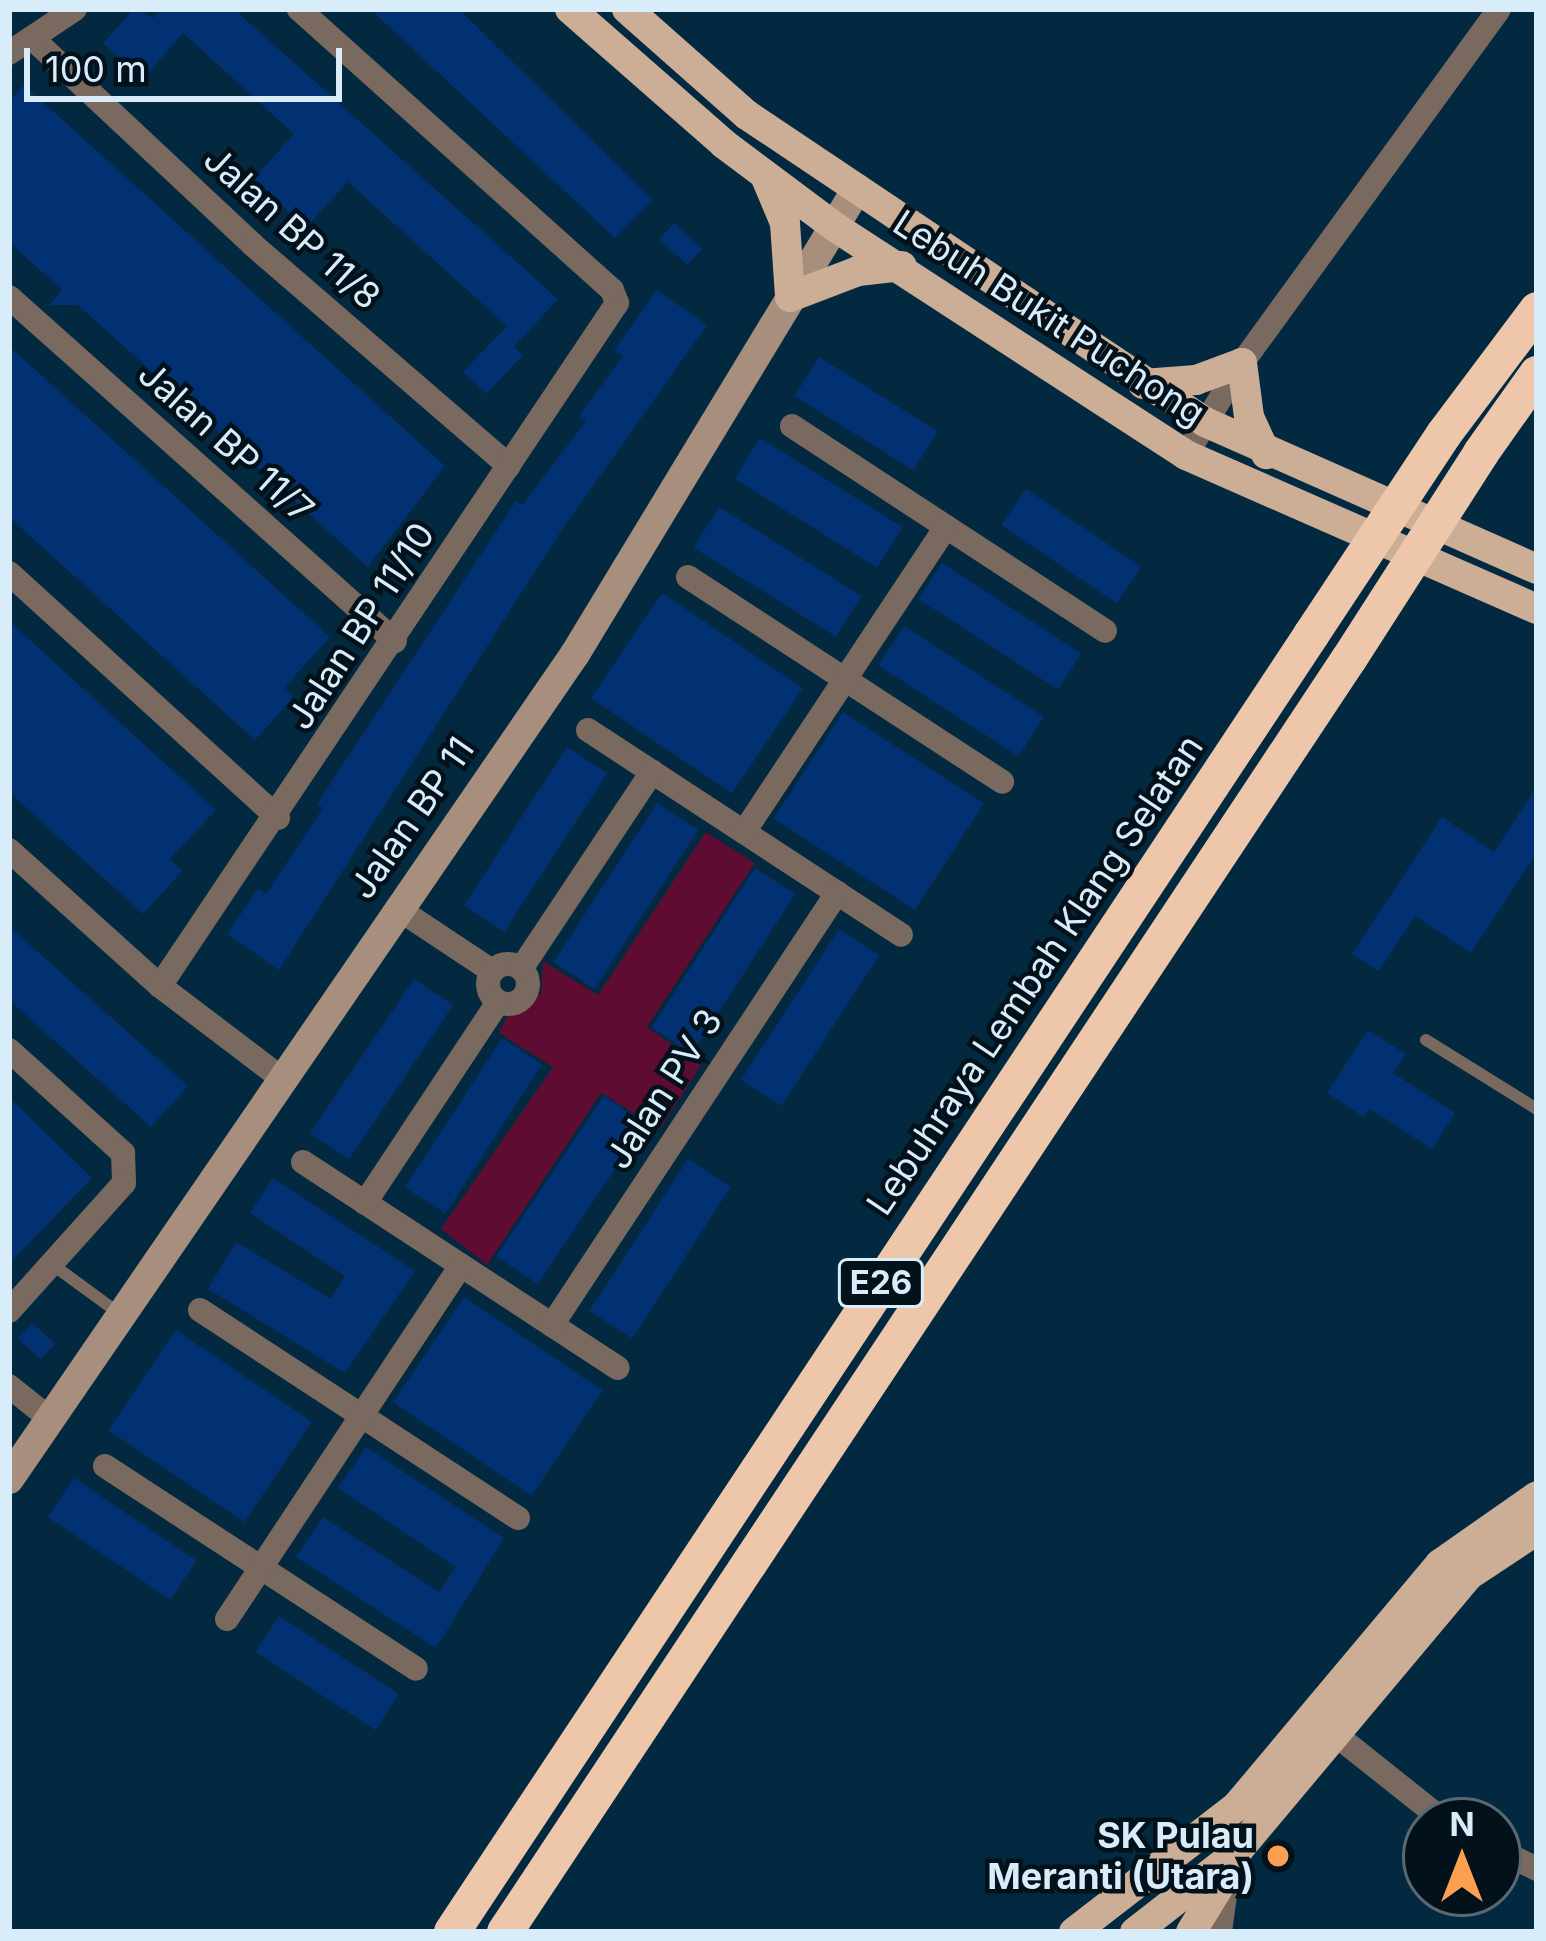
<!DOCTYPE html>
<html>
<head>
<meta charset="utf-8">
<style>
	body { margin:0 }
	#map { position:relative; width:1546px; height:1941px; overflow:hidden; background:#02293f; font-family:Inter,sans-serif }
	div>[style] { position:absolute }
	.green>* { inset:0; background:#5f0c33 }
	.building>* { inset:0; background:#023173; transform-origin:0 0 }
	.lane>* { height:12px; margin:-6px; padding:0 6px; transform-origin:6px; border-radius:6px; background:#79695e }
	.street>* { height:24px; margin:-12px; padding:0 12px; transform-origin:12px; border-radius:12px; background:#79695e }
	.street>.ring { margin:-12px; padding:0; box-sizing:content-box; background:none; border:24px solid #79695e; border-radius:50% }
	.secondary>* { height:30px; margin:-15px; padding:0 15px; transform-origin:15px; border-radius:15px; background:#a88f7d }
	.primary>* { height:30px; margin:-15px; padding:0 15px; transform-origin:15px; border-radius:15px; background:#ccad95 }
	.highway>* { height:36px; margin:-18px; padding:0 18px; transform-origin:18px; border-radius:18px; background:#eec7ab }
	.highway-bridge>* { height:36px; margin:-18px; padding:0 18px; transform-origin:18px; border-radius:18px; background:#eec7ab }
	.dots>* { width:33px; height:33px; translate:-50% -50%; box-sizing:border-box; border:6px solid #03111a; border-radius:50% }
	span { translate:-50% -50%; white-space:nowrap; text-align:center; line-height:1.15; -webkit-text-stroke:9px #03111a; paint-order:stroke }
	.shield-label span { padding:3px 9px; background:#03111a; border:3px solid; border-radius:9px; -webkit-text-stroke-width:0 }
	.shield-label { font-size:33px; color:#d8ecfa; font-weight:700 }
	.street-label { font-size:36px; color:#d8ecfa }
	.poi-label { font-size:36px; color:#d8ecfa; font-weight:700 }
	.right { translate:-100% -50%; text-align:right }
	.frame { position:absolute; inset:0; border:12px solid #d8ecfa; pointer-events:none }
	.north { position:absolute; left:1402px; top:1797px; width:120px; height:120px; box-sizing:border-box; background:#03111a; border:3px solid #586974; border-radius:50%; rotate:0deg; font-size:33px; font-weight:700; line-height:48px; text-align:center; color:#d8ecfa }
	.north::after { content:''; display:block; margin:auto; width:42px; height:54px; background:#fb9f50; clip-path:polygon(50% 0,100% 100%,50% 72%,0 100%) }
	.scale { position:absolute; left:24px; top:48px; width:318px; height:54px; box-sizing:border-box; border:6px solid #d8ecfa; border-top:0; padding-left:15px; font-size:36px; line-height:42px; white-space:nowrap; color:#d8ecfa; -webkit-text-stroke:9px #03111a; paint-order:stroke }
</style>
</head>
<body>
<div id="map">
	<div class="green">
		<div style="clip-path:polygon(706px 832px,755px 863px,647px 1027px,701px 1065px,660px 1129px,601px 1093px,487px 1265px,441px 1229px,553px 1067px,499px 1033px,506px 1018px,541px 994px,543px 961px,598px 995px)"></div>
	</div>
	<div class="building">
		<div style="clip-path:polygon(134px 9px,153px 18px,161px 9px,234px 9px,558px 299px,514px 347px,523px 355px,486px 394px,463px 372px,507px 326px,348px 182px,306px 227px,253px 179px,294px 134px,183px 33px,143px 79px,103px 43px)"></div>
		<div style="clip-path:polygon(370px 9px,459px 9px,653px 200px,615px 238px)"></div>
		<div style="clip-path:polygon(24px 85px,445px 466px,368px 567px,78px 305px,49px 305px,62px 290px,9px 242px,9px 101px)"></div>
		<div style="left:674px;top:223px;width:38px;height:22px;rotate:42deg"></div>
		<div style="clip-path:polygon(657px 290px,707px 325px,561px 531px,279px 970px,227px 934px,258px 889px,266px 894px,323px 808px,317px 804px,516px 501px,522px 505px,586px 421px,579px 416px,623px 356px,614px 350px)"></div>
		<div style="clip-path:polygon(9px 346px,330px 637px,284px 688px,294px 697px,255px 740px,9px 517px)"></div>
		<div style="left:819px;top:357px;width:140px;height:46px;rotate:32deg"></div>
		<div style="left:760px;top:438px;width:168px;height:48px;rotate:32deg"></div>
		<div style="left:1026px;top:489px;width:139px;height:44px;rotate:34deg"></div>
		<div style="left:719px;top:507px;width:168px;height:48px;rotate:32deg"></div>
		<div style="left:942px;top:563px;width:166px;height:43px;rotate:33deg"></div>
		<div style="left:662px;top:593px;width:170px;height:127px;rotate:34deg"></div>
		<div style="clip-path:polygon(9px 621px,216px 810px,170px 859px,182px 871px,143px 914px,9px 792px)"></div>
		<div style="left:904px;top:626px;width:167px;height:47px;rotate:33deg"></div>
		<div style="left:843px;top:712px;width:168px;height:127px;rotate:33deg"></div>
		<div style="left:567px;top:747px;width:48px;height:189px;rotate:33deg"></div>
		<div style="clip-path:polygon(1537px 786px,1537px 852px,1471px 953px,1415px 916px,1379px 971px,1352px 954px,1442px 817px,1494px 852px)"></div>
		<div style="left:657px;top:803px;width:49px;height:190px;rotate:33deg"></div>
		<div style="left:755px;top:868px;width:48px;height:190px;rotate:33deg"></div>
		<div style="clip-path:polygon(9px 926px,188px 1086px,151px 1127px,9px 1000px)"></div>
		<div style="left:839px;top:929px;width:48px;height:180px;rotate:33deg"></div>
		<div style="left:414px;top:979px;width:47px;height:186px;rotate:34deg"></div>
		<div style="clip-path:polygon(1368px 1030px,1406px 1054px,1393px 1073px,1455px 1113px,1432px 1149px,1370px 1109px,1364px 1117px,1327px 1093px)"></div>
		<div style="left:502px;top:1038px;width:48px;height:178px;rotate:33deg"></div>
		<div style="left:604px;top:1096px;width:50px;height:193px;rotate:34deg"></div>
		<div style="clip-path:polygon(9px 1097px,92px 1178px,9px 1264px)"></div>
		<div style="left:688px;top:1159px;width:51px;height:181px;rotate:33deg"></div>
		<div style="clip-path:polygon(273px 1178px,415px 1271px,345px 1373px,208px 1289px,236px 1242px,331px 1299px,345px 1276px,250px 1213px)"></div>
		<div style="left:464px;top:1297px;width:167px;height:127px;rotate:34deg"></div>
		<div style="left:32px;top:1323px;width:31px;height:21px;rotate:42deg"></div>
		<div style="left:176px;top:1330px;width:164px;height:121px;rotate:34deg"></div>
		<div style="clip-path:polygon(366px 1447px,504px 1538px,436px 1648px,296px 1557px,323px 1517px,439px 1592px,456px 1567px,338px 1488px)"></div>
		<div style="left:74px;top:1478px;width:148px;height:47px;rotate:34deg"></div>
		<div style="left:279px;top:1616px;width:143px;height:43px;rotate:33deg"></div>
	</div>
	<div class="lane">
		<div style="left:1426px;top:1040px;width:131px;rotate:31.9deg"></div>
		<div style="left:53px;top:1265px;width:83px;rotate:36.2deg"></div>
	</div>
	<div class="street">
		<div style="left:32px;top:38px;width:303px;rotate:43.1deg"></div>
		<div style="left:253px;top:245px;width:338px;rotate:40.8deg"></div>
		<div style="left:9px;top:53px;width:79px;rotate:-33.7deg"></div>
		<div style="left:9px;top:297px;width:517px;rotate:41.71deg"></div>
		<div style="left:792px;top:426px;width:374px;rotate:33.2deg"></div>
		<div style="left:1186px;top:455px;width:108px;rotate:-58.7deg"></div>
		<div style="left:1242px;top:363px;width:437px;rotate:-54deg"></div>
		<div style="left:9px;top:573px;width:364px;rotate:42.3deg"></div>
		<div style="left:688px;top:577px;width:375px;rotate:33.1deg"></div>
		<div style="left:588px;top:730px;width:374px;rotate:33.2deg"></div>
		<div style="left:744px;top:832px;width:366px;rotate:-56.5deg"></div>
		<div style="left:9px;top:850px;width:203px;rotate:42deg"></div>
		<div style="left:160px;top:986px;width:151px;rotate:37.2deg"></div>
		<div style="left:397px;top:908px;width:114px;rotate:33.6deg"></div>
		<div class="ring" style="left:488px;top:964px;width:16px;height:16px"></div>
		<div style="left:521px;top:969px;width:237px;rotate:-56.4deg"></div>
		<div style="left:160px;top:986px;width:822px;rotate:-56.21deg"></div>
		<div style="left:617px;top:303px;width:14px;rotate:-111deg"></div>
		<div style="left:612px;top:290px;width:421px;rotate:-138.1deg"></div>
		<div style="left:9px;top:1050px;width:154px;rotate:42.1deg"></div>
		<div style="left:123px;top:1153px;width:30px;rotate:88deg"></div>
		<div style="left:124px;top:1183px;width:172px;rotate:131.9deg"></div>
		<div style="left:303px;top:1162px;width:376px;rotate:33.2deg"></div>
		<div style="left:365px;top:1203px;width:241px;rotate:-56.5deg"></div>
		<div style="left:200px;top:1310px;width:380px;rotate:33.2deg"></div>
		<div style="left:552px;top:1325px;width:518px;rotate:-56.59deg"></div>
		<div style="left:9px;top:1386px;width:51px;rotate:38.7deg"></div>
		<div style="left:105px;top:1466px;width:371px;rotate:33.1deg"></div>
		<div style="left:227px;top:1619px;width:424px;rotate:-56.5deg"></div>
		<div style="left:1336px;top:1735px;width:138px;rotate:38.5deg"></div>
		<div style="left:1498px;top:1850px;width:43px;rotate:26deg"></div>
		<div style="left:1220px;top:1932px;width:51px;rotate:-82.2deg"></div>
	</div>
	<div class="secondary">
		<div style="left:9px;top:1479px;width:1000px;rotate:-55.55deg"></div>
		<div style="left:575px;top:654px;width:544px;rotate:-58.77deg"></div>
	</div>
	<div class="primary">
		<div style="left:570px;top:9px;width:205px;rotate:41.2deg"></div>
		<div style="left:724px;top:144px;width:139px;rotate:36.8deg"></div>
		<div style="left:835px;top:227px;width:419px;rotate:33deg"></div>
		<div style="left:1186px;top:455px;width:383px;rotate:23.7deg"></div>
		<div style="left:627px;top:9px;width:160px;rotate:41.5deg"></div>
		<div style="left:747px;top:115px;width:551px;rotate:33.83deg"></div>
		<div style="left:1205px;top:422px;width:363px;rotate:23.9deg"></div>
		<div style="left:766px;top:178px;width:49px;rotate:67.1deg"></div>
		<div style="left:785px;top:223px;width:74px;rotate:86.1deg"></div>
		<div style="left:790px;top:297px;width:73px;rotate:-20.9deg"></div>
		<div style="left:858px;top:271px;width:44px;rotate:-6.5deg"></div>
		<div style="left:1143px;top:384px;width:53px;rotate:-4.3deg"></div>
		<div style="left:1196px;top:380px;width:49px;rotate:-20.3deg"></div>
		<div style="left:1242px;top:363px;width:54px;rotate:82.6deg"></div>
		<div style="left:1249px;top:417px;width:41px;rotate:65.3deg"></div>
		<div style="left:1074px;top:1932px;width:206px;rotate:-37.7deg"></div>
		<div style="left:1237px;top:1806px;width:316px;rotate:-50deg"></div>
		<div style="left:1440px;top:1564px;width:118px;rotate:-35deg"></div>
		<div style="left:1135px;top:1932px;width:125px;rotate:-37.9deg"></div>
		<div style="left:1234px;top:1855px;width:366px;rotate:-50deg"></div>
		<div style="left:1469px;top:1575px;width:82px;rotate:-33.5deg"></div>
		<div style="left:1191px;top:1932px;width:70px;rotate:-58.3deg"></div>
	</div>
	<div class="highway">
		<div style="left:1444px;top:434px;width:155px;rotate:-53.1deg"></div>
		<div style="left:1481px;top:453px;width:97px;rotate:-54.7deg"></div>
		<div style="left:452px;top:1932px;width:1556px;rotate:-56.48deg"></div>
		<div style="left:505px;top:1932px;width:1527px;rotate:-56.46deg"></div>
	</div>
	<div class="highway-bridge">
		<div style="left:1311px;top:635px;width:241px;rotate:-56.5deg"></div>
		<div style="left:1349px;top:659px;width:245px;rotate:-57.3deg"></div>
	</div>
	<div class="dots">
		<div style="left:1278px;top:1856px;background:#fb9f50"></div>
	</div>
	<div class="shield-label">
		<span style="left:881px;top:1283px">E26</span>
	</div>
	<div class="street-label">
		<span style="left:292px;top:228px;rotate:42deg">Jalan BP 11/8</span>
		<span style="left:1049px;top:318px;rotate:33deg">Lebuh Bukit Puchong</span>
		<span style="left:226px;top:442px;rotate:42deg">Jalan BP 11/7</span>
		<span style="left:361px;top:626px;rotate:-57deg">Jalan BP 11/10</span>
		<span style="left:412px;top:818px;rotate:-55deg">Jalan BP 11</span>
		<span style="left:1035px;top:975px;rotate:-56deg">Lebuhraya Lembah Klang Selatan</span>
		<span style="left:664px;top:1089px;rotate:-57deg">Jalan PV 3</span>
	</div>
	<div class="poi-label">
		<span class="right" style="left:1254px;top:1856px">SK Pulau<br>Meranti (Utara)</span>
	</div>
	<div class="frame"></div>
	<div class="north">N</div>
	<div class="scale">100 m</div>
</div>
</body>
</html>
